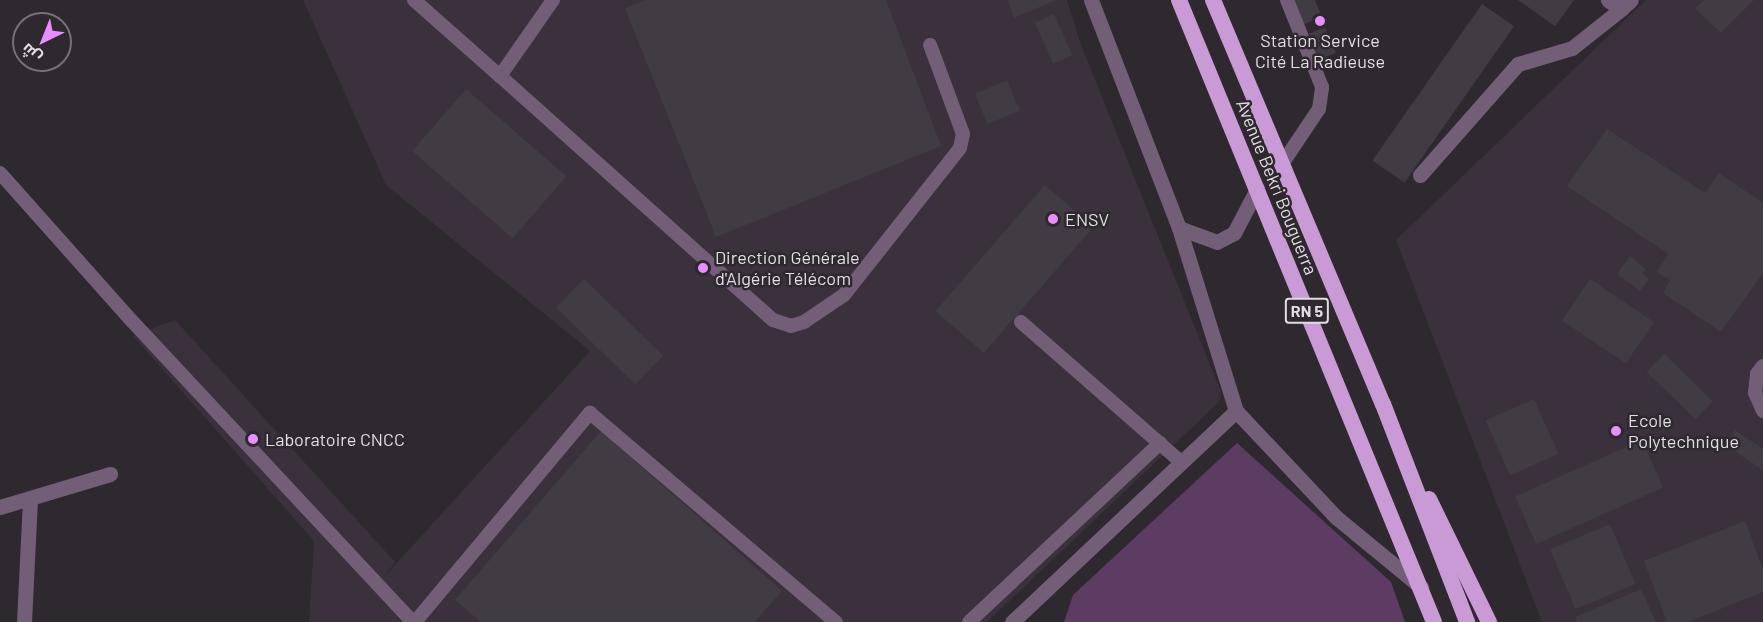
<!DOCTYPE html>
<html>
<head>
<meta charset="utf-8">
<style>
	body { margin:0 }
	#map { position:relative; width:1763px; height:622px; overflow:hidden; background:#2e282f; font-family:Barlow,Cairo,sans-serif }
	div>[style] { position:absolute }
	.built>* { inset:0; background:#3a313c }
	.green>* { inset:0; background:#5c3c63 }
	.building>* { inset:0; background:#413c43; transform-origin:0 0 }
	.service>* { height:14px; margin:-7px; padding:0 7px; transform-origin:7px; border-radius:7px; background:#735e78 }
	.minor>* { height:15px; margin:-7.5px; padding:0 7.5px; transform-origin:7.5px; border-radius:7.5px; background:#735e78 }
	.trunk>* { height:16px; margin:-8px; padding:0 8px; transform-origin:8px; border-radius:8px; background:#ca9ad6 }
	.dots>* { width:16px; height:16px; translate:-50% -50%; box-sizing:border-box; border:3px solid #2e282f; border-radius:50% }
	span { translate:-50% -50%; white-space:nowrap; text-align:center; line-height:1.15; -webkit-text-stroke:5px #2e282f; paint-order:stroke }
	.shield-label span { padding:2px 4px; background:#2e282f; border:2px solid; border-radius:4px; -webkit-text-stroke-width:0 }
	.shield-label { font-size:16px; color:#e1dee2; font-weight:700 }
	.poi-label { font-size:18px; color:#e1dee2 }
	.left { translate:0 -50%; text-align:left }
	.street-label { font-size:18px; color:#e1dee2 }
	.north { position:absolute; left:12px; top:12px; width:60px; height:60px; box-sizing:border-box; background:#2e282f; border:2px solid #767177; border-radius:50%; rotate:223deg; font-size:16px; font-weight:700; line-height:24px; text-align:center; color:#e1dee2 }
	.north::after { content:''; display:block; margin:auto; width:21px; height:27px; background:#e98eff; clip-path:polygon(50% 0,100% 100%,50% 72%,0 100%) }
</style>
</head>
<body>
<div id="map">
	<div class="built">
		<div style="clip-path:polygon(303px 0,1067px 0,1081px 45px,1221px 392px,1219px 402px,987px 622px,309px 622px,314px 541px,133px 336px,175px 320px,395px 562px,384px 577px,590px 351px,386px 185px)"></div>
		<div style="clip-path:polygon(1646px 0,1763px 0,1763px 622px,1542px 622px,1396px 240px)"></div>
	</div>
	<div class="green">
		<div style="clip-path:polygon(1237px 443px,1391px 582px,1405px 622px,1064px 622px,1073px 595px)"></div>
	</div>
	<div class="building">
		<div style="clip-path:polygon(645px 0,886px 0,941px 146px,716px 237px,625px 8px)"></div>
		<div style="clip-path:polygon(1007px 0,1056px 0,1014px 18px)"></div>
		<div style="clip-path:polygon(1294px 0,1315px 0,1322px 17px,1302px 25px)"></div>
		<div style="clip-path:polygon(1518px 0,1574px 0,1555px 26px)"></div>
		<div style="clip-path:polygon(1704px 0,1754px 0,1721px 33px,1695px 8px)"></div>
		<div style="left:1482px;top:4px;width:39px;height:191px;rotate:35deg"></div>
		<div style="left:1054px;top:14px;width:45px;height:21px;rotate:66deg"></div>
		<div style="left:1325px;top:27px;width:28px;height:18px;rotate:67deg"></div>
		<div style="left:1007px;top:80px;width:33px;height:35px;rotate:67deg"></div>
		<div style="left:466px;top:89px;width:133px;height:82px;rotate:41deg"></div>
		<div style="clip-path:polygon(1607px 129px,1705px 193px,1719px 173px,1763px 203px,1763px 273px,1721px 332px,1663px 293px,1670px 280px,1657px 272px,1668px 254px,1567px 186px)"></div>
		<div style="left:1045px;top:185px;width:64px;height:167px;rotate:41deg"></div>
		<div style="clip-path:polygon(1630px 256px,1646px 269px,1642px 274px,1649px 279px,1640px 291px,1617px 274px)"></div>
		<div style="left:584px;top:279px;width:110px;height:40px;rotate:44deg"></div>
		<div style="left:1590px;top:279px;width:77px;height:50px;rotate:34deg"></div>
		<div style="left:1664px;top:354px;width:68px;height:25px;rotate:44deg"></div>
		<div style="left:1534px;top:399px;width:60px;height:53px;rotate:66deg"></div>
		<div style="clip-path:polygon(1735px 430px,1763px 449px,1763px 470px,1725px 445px)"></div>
		<div style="clip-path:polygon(601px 431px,782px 591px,754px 622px,481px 622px,455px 600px)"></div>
		<div style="left:1642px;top:440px;width:52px;height:139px;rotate:66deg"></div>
		<div style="clip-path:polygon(1745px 521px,1763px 569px,1763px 592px,1688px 622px,1667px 622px,1644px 561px)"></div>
		<div style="left:1610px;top:524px;width:65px;height:65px;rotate:67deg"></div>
		<div style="clip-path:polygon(1641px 589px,1656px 622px,1577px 622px,1575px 617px)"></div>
	</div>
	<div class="service">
		<div style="left:414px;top:0;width:115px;rotate:41.5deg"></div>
		<div style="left:553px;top:0;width:93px;rotate:124.9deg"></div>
		<div style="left:500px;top:76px;width:366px;rotate:41.8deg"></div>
		<div style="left:773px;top:320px;width:19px;rotate:18deg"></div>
		<div style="left:791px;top:326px;width:14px;rotate:-17deg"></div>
		<div style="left:804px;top:322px;width:48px;rotate:-34deg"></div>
		<div style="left:844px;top:295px;width:187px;rotate:-51.7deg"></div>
		<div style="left:960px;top:148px;width:14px;rotate:-78deg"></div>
		<div style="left:963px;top:134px;width:95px;rotate:-110.3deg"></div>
		<div style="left:1282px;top:164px;width:66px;rotate:-56.1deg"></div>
		<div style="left:1319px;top:109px;width:22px;rotate:-82deg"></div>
		<div style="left:1322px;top:87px;width:94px;rotate:-111.9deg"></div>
		<div style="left:0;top:173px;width:198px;rotate:48.3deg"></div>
		<div style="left:132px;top:321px;width:412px;rotate:47deg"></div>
		<div style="left:1021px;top:322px;width:213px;rotate:41.2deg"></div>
		<div style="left:1763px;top:366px;width:10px;rotate:127deg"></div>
		<div style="left:1757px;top:374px;width:19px;rotate:96deg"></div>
		<div style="left:1755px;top:393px;width:20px;rotate:66deg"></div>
		<div style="left:415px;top:622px;width:273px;rotate:-50.1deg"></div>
		<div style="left:590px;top:413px;width:323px;rotate:40.4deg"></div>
		<div style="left:969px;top:622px;width:262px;rotate:-43.1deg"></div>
	</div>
	<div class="minor">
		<div style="left:1091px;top:0;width:244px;rotate:68.9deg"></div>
		<div style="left:1179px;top:228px;width:192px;rotate:72.7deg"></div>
		<div style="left:1236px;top:411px;width:147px;rotate:46.7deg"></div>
		<div style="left:1337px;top:518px;width:109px;rotate:39.4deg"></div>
		<div style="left:1608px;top:0;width:16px;rotate:35deg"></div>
		<div style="left:1621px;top:9px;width:13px;rotate:-42deg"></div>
		<div style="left:1420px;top:175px;width:148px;rotate:-48.6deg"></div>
		<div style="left:1518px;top:64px;width:56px;rotate:-16.5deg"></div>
		<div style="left:1572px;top:48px;width:63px;rotate:-38.5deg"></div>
		<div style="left:1179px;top:228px;width:40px;rotate:20.2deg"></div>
		<div style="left:1217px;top:242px;width:19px;rotate:-28deg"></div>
		<div style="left:1234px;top:233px;width:50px;rotate:-62.4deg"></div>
		<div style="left:0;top:507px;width:115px;rotate:-16.7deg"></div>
		<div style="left:24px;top:622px;width:122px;rotate:-87.2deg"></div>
		<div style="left:1012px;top:622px;width:308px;rotate:-43.3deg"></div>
	</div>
	<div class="trunk">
		<div style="left:1179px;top:0;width:672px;rotate:67.71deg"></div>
		<div style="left:1213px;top:0;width:438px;rotate:67.2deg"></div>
		<div style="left:1383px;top:404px;width:234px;rotate:68.9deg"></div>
		<div style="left:1429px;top:499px;width:137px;rotate:64deg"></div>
	</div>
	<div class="dots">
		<div style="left:1320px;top:21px;background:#e98eff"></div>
		<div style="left:1053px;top:219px;background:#e98eff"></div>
		<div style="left:703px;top:268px;background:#e98eff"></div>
		<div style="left:1616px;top:431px;background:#e98eff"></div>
		<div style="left:253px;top:439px;background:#e98eff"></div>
	</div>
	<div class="shield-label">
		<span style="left:1307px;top:311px">RN 5</span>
	</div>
	<div class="poi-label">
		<span style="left:1320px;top:51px">Station Service<br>Cité La Radieuse</span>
		<span class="left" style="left:1065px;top:219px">ENSV</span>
		<span class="left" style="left:715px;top:268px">Direction Générale<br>d'Algérie Télécom</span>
		<span class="left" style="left:1628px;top:431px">Ecole<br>Polytechnique</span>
		<span class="left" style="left:265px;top:439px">Laboratoire CNCC</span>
	</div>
	<div class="street-label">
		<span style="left:1277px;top:187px;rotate:68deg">Avenue Bekri Bouguerra</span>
	</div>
	<div class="north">ش</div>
</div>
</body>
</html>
